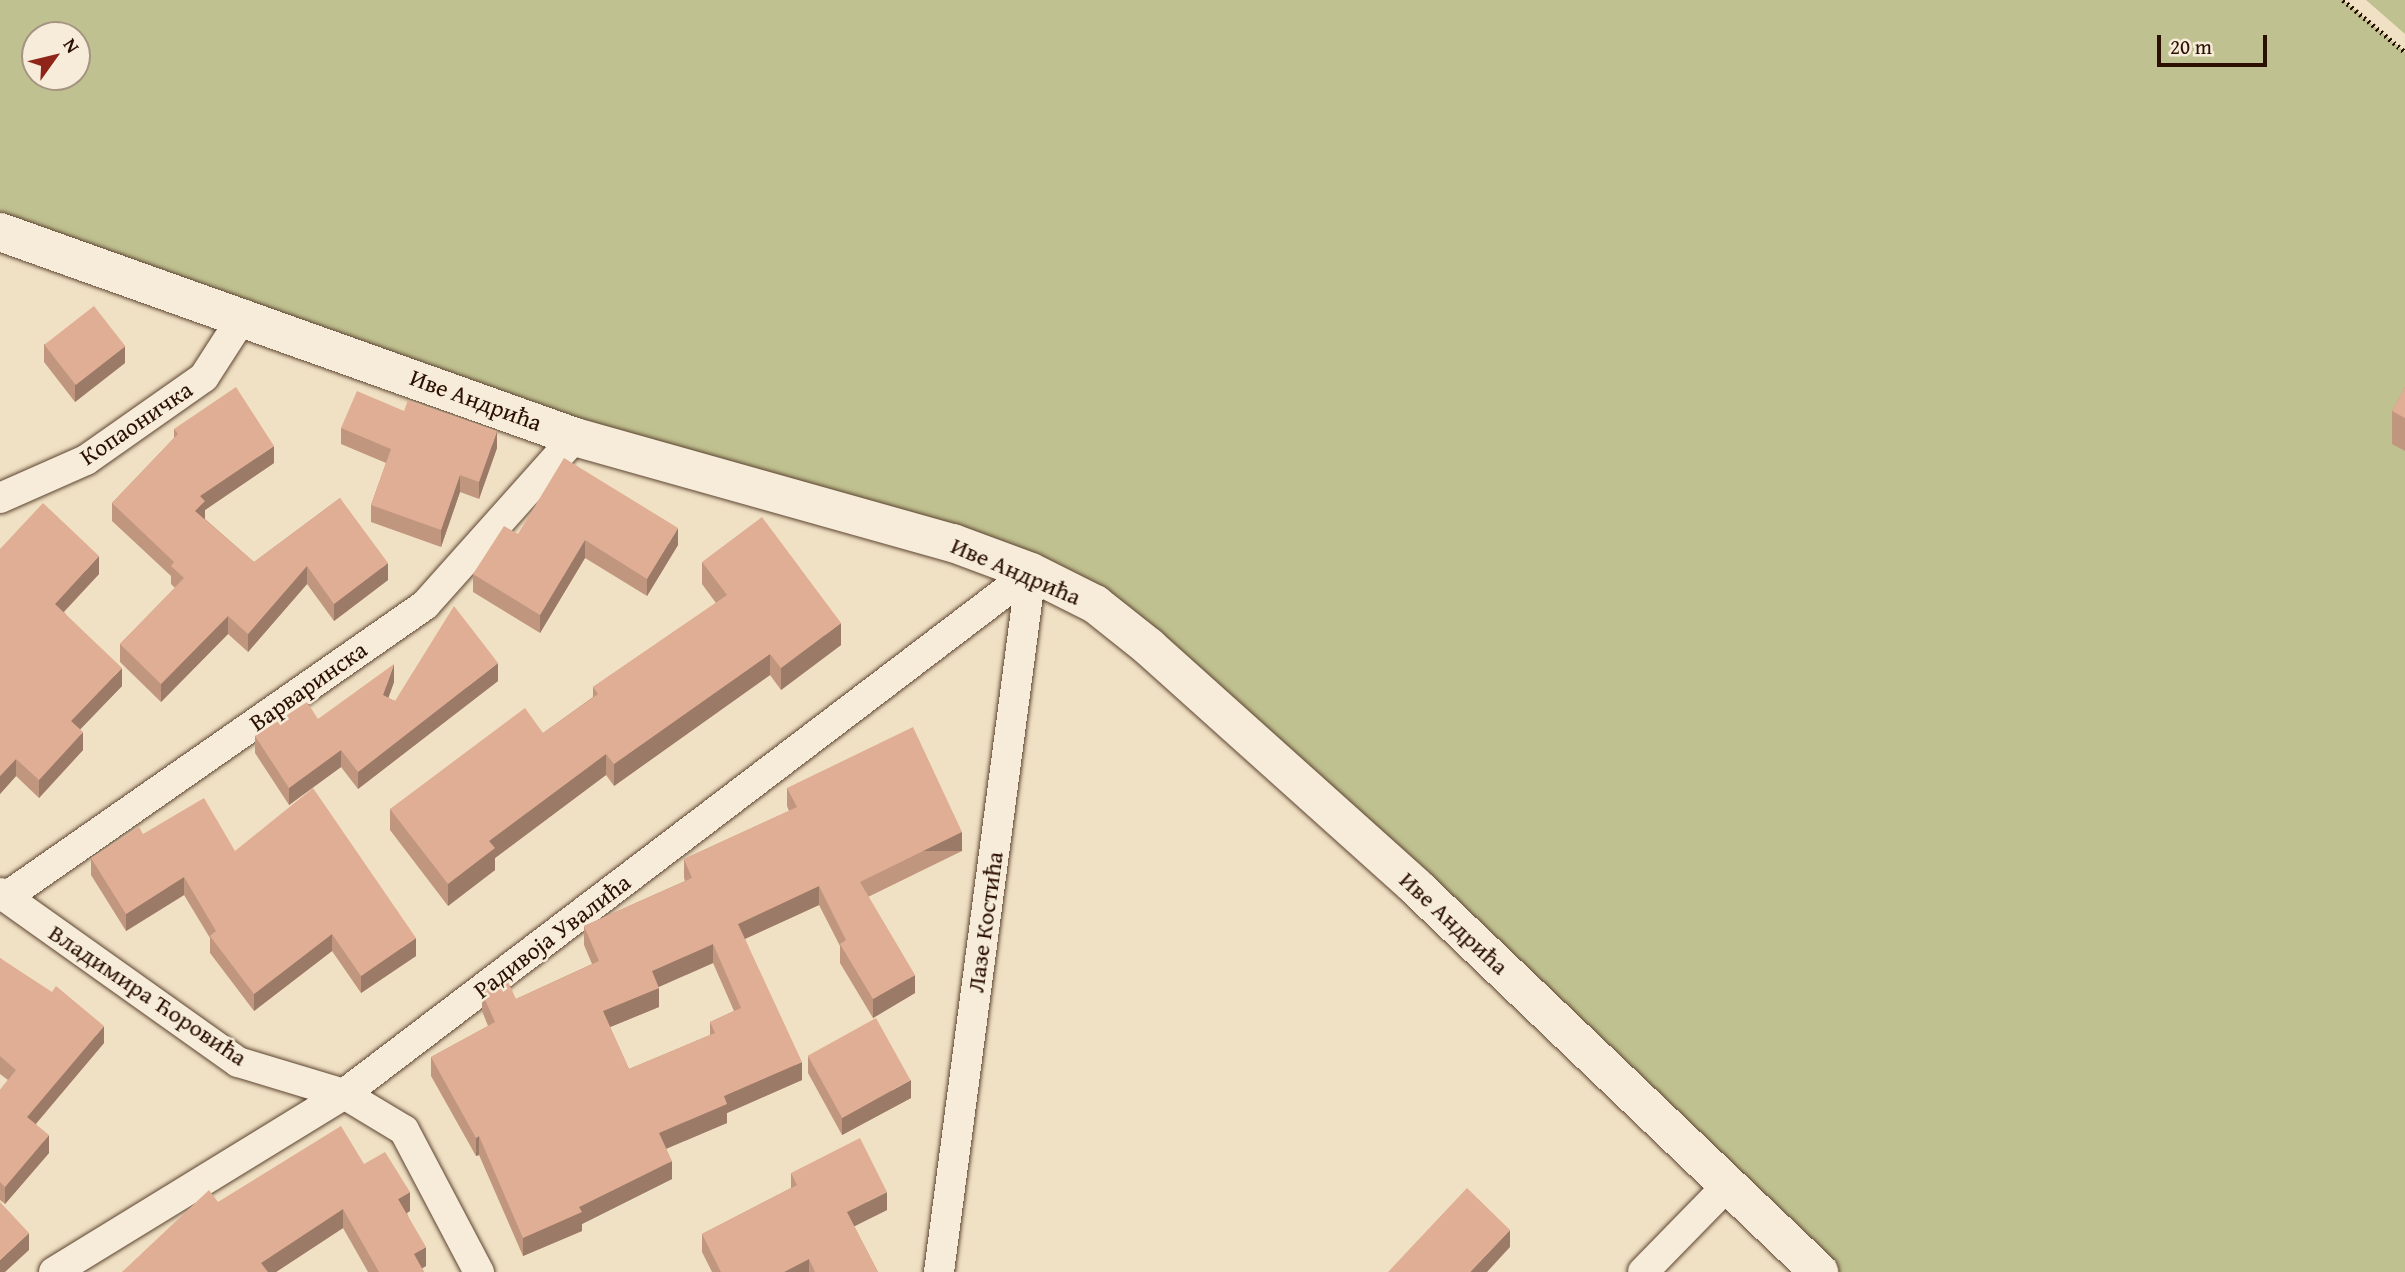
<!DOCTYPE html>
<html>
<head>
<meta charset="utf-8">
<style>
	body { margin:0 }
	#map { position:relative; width:2405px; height:1272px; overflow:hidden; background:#f1e1c4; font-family:"Gentium Book Plus",serif }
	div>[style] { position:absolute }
	.green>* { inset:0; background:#c0c190 }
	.path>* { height:4.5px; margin-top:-2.25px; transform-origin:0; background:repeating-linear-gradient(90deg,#2b1000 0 2px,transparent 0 5.5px) }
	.roads { filter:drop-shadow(0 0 2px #5c4431) drop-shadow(0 0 2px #5c4431) }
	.street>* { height:30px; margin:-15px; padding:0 15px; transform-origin:15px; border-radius:15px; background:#f6ecd9 }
	.secondary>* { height:38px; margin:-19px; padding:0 19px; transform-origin:19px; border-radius:19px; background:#f6ecd9 }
	.wall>* { inset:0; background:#c0967f }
	.shaded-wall>* { inset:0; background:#9c7a68; transform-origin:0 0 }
	.building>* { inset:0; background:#dfae94; transform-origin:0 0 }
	span { translate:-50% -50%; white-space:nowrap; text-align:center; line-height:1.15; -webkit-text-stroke:5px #f6ecd9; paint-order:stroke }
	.street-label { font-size:24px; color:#2b1000 }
	.north { position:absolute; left:21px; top:21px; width:70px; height:70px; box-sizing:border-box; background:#f6ecd9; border:2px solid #a59482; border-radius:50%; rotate:56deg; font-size:19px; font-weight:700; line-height:28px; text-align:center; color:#2b1000 }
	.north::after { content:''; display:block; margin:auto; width:24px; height:32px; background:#8f2418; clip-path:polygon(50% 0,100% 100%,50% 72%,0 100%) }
	.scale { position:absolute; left:2157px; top:35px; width:110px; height:32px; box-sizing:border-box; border:4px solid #2b1000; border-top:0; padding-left:9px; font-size:21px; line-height:24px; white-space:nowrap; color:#2b1000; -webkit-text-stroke:5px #f6ecd9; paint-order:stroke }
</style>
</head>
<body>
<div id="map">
	<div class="green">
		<div style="clip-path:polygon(evenodd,0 0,2343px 0,2405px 52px,2405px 1272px,1819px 1272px,1095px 604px,0 232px,0 0,35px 35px,77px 35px,77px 77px,35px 77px,35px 35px)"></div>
		<div style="clip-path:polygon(2366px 0,2405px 0,2405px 34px)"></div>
	</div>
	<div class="path">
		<div style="left:2343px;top:0;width:81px;rotate:40deg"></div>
	</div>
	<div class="roads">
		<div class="street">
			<div style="left:0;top:498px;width:94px;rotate:-23.8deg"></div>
			<div style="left:86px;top:460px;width:144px;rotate:-35.1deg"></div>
			<div style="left:204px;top:377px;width:74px;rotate:-57.2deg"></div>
			<div style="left:0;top:893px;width:292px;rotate:35.4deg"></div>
			<div style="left:238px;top:1062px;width:111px;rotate:16.8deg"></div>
			<div style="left:344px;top:1094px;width:70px;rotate:31deg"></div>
			<div style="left:404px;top:1130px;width:161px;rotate:62.2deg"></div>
			<div style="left:6px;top:897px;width:511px;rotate:-34.87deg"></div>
			<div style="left:425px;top:605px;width:225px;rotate:-48.2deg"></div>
			<div style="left:54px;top:1272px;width:340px;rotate:-31.5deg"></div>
			<div style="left:344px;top:1094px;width:863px;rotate:-37.23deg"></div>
			<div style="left:939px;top:1272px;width:706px;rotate:-82.51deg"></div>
			<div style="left:1643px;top:1272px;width:122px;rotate:-45.7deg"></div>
		</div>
		<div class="secondary">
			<div style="left:0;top:232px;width:610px;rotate:19.62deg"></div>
			<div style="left:575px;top:437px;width:393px;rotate:15.7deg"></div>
			<div style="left:953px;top:543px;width:83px;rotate:20.4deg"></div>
			<div style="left:1031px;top:572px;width:72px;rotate:26.6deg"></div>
			<div style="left:1095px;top:604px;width:69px;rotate:38.5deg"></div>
			<div style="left:1149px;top:647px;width:358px;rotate:41.9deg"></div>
			<div style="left:1415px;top:886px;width:559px;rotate:43.69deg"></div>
		</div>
	</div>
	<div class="wall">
		<div style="clip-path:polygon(44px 344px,125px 363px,75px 402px,44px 362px)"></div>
		<div style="clip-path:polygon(2405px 387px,2405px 451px,2392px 444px,2392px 411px)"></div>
		<div style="clip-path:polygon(404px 411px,497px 448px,479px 499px,460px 492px,441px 547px,371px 522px,371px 505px,386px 463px,341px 444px,341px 428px)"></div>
		<div style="clip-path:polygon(174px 429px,274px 463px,205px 510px,205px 519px,254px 562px,340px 498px,388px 580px,334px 621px,307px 584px,248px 652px,228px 634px,161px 702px,120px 662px,120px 644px,175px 588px,171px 584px,171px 576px,112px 521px,112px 503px,174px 438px)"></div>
		<div style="clip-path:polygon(518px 534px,678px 545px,647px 596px,585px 558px,540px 633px,473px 592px,473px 574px)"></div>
		<div style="clip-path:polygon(0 549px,99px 574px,64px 612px,122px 686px,80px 729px,83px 750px,39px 798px,16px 776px,0 794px)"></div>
		<div style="clip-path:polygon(702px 562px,841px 645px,781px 690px,770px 675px,614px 786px,606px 775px,495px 858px,495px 870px,448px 906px,390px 830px,390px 809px,543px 733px,593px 697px,593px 687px,716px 603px,702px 584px)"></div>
		<div style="clip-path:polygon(498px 681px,358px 789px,341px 767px,289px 805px,255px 753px,255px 736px,318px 719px,394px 682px,388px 698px,395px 701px)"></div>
		<div style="clip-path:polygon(evenodd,787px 788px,962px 851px,868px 897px,915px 993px,873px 1018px,840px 963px,840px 946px,819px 905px,745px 939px,802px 1080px,727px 1113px,727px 1123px,666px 1148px,672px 1179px,582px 1224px,582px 1231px,523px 1256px,479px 1155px,476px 1156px,431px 1076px,431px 1057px,488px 1026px,482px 1011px,482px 993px,516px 999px,592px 964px,584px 945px,584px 926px,685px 881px,684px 878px,684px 859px,789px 811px,787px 806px,787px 788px,713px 963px,734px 1011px,710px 1022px,710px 1035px,629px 1069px,610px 1027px,659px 1007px,658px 987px,713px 963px)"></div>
		<div style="clip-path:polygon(143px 834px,235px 851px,416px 956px,361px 993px,332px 951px,254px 1011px,210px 953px,210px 938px,184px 895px,126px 931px,91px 875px,91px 858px)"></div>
		<div style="clip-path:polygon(0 958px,104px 1043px,36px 1124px,49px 1153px,5px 1204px,0 1200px,0 1090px,8px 1080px,0 1074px)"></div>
		<div style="clip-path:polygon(808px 1056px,911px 1098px,842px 1135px,808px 1073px)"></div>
		<div style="clip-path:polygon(364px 1164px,410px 1211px,407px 1213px,426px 1266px,422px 1268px,424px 1272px,368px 1272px,343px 1228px,276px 1272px,122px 1272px,218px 1202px)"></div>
		<div style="clip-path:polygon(791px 1173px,887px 1210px,854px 1226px,878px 1272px,712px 1272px,702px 1252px,702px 1234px,791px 1188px)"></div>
	</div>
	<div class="shaded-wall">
		<div style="clip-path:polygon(125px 346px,125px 363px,75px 402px,75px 384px)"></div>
		<div style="clip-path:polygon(497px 431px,497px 448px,479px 499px,479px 482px)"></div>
		<div style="clip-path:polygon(274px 446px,274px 463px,205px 510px,205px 519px,195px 529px,195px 511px,200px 496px)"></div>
		<div style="clip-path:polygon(460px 475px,460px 492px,441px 547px,441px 530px)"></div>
		<div style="clip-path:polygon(678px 528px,678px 545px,647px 596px,647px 579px)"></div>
		<div style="clip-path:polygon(585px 540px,585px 558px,540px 633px,540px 615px)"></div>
		<div style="clip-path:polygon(99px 556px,99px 574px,55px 621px,55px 604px)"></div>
		<div style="clip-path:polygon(388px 563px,388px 580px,334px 621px,334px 604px)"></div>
		<div style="clip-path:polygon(307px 566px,307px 584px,248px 652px,248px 634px)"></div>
		<div style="clip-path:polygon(228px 616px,228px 634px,161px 702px,161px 684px)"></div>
		<div style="clip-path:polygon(841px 623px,841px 645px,781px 690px,781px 668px)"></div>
		<div style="clip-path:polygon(770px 654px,770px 675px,614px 786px,614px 764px)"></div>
		<div style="clip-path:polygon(498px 663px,498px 681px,358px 789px,358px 772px)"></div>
		<div style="clip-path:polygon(394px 664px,394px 682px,383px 713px,383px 695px)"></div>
		<div style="clip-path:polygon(122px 668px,122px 686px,71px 739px,71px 721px)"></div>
		<div style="clip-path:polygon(83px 732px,83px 750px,39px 798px,39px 780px)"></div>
		<div style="clip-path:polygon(341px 750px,341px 767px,289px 805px,289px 788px)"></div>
		<div style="clip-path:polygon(606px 754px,606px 775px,495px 858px,495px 870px,448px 906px,448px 884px,489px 841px)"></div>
		<div style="clip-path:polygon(16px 759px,16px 776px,0 794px,0 776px)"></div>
		<div style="left:962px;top:832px;width:19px;height:114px;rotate:90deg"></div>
		<div style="clip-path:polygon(184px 877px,184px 895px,126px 931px,126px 914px)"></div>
		<div style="clip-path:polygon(819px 886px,819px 905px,738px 942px,738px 924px)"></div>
		<div style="clip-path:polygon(332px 934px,332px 951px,254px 1011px,254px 994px)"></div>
		<div style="clip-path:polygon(416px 938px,416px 956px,361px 993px,361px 976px)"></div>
		<div style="clip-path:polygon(713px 944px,713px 963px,652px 990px,652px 971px)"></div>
		<div style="clip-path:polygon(915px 975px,915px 993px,873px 1018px,873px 999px)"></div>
		<div style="clip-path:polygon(659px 988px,659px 1007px,603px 1030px,603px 1011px)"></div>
		<div style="clip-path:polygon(104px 1026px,104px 1043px,27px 1134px,27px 1117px)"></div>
		<div style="clip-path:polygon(802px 1062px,802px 1080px,727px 1113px,727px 1123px,659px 1152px,659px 1133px,724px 1096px)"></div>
		<div style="clip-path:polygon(911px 1080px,911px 1098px,842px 1135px,842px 1118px)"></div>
		<div style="clip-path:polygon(49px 1135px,49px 1153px,5px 1204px,5px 1187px)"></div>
		<div style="clip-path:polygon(479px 1136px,479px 1155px,476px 1156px,476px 1138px)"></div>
		<div style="clip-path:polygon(672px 1161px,672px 1179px,582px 1224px,582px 1231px,523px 1256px,523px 1238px,579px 1207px)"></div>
		<div style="clip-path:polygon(410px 1192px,410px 1211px,398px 1218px,398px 1199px)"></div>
		<div style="clip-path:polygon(887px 1192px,887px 1210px,847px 1230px,847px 1212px)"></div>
		<div style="clip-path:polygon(343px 1209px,343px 1228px,276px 1272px,261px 1272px,261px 1263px)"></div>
		<div style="clip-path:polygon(1510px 1230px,1510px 1247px,1487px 1272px,1470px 1272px)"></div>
		<div style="clip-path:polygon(29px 1233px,29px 1250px,5px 1272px,0 1272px,0 1260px)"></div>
		<div style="clip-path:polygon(426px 1247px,426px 1266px,416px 1272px,414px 1254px)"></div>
		<div style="clip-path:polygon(809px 1259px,809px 1272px,784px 1272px)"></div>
	</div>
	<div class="building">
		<div style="left:94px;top:306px;width:51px;height:63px;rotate:52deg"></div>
		<div style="clip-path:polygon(236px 387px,274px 446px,200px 496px,205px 501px,195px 511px,254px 562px,340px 498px,388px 563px,334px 604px,307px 566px,248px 634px,228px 616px,161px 684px,120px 644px,184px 578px,171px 566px,174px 562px,112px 503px,178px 434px,174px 429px)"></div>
		<div style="clip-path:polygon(2405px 387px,2405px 418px,2392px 411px)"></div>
		<div style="clip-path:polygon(357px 391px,404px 411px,408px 400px,497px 431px,479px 482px,460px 475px,441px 530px,371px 505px,391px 449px,341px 428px)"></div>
		<div style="clip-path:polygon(564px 458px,678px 528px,647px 579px,585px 540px,540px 615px,473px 574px,504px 526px,518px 534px)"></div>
		<div style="clip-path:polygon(43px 503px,99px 556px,55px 604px,122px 668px,71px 721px,83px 732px,39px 780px,16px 759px,0 776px,0 549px)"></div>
		<div style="clip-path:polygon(762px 517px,841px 623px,781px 668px,770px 654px,614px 764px,606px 754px,489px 841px,495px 848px,448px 884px,390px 809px,525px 708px,543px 733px,598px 694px,593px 687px,727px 595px,702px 562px)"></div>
		<div style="clip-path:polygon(454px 606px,498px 663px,358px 772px,341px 750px,289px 788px,255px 736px,307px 702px,318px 719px,394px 664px,383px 695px,395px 701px)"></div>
		<div style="clip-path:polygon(evenodd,913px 727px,962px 832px,860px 882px,915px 975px,873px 999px,840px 944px,846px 940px,819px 886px,738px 924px,802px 1062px,724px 1096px,727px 1104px,659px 1133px,672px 1161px,579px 1207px,582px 1212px,523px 1238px,479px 1136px,476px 1138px,431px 1057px,495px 1022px,482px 993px,505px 975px,516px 999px,599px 961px,584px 926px,692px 878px,684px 859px,797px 807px,787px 788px,913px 727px,713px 944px,741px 1008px,710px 1022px,715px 1033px,629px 1069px,603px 1011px,659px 988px,652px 971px,713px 944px)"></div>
		<div style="clip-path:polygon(313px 788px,416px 938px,361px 976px,332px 934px,254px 994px,210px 936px,216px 931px,184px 877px,126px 914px,91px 858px,139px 827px,143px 834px,204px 798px,235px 851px)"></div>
		<div style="clip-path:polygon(0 958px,52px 992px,56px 986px,104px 1026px,27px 1117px,49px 1135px,5px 1187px,0 1182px,0 1090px,16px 1070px,0 1056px)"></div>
		<div style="left:876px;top:1018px;width:71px;height:78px;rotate:61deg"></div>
		<div style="clip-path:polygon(341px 1126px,364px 1164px,385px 1152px,410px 1192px,398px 1199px,426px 1247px,414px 1254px,424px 1272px,379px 1272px,343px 1209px,261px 1263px,268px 1272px,122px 1272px,209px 1190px,218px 1202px)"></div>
		<div style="clip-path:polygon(860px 1138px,887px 1192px,847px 1212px,878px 1272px,815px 1272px,809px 1259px,784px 1272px,721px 1272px,702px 1234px,797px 1185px,791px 1173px)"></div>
		<div style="clip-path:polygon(1467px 1188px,1510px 1230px,1470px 1272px,1388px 1272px)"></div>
		<div style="clip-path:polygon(0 1202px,29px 1233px,0 1260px)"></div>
	</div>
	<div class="street-label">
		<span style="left:476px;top:400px;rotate:20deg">Иве Андрића</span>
		<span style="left:136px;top:423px;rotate:-34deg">Копаоничка</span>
		<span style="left:1016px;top:571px;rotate:23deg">Иве Андрића</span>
		<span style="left:308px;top:686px;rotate:-35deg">Варваринска</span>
		<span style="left:985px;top:922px;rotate:-82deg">Лазе Костића</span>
		<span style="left:1454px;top:923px;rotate:43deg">Иве Андрића</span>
		<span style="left:552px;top:936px;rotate:-37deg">Радивоја Увалића</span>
		<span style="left:148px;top:995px;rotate:34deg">Владимира Ћоровића</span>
	</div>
	<div class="north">N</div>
	<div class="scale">20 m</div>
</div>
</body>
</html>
